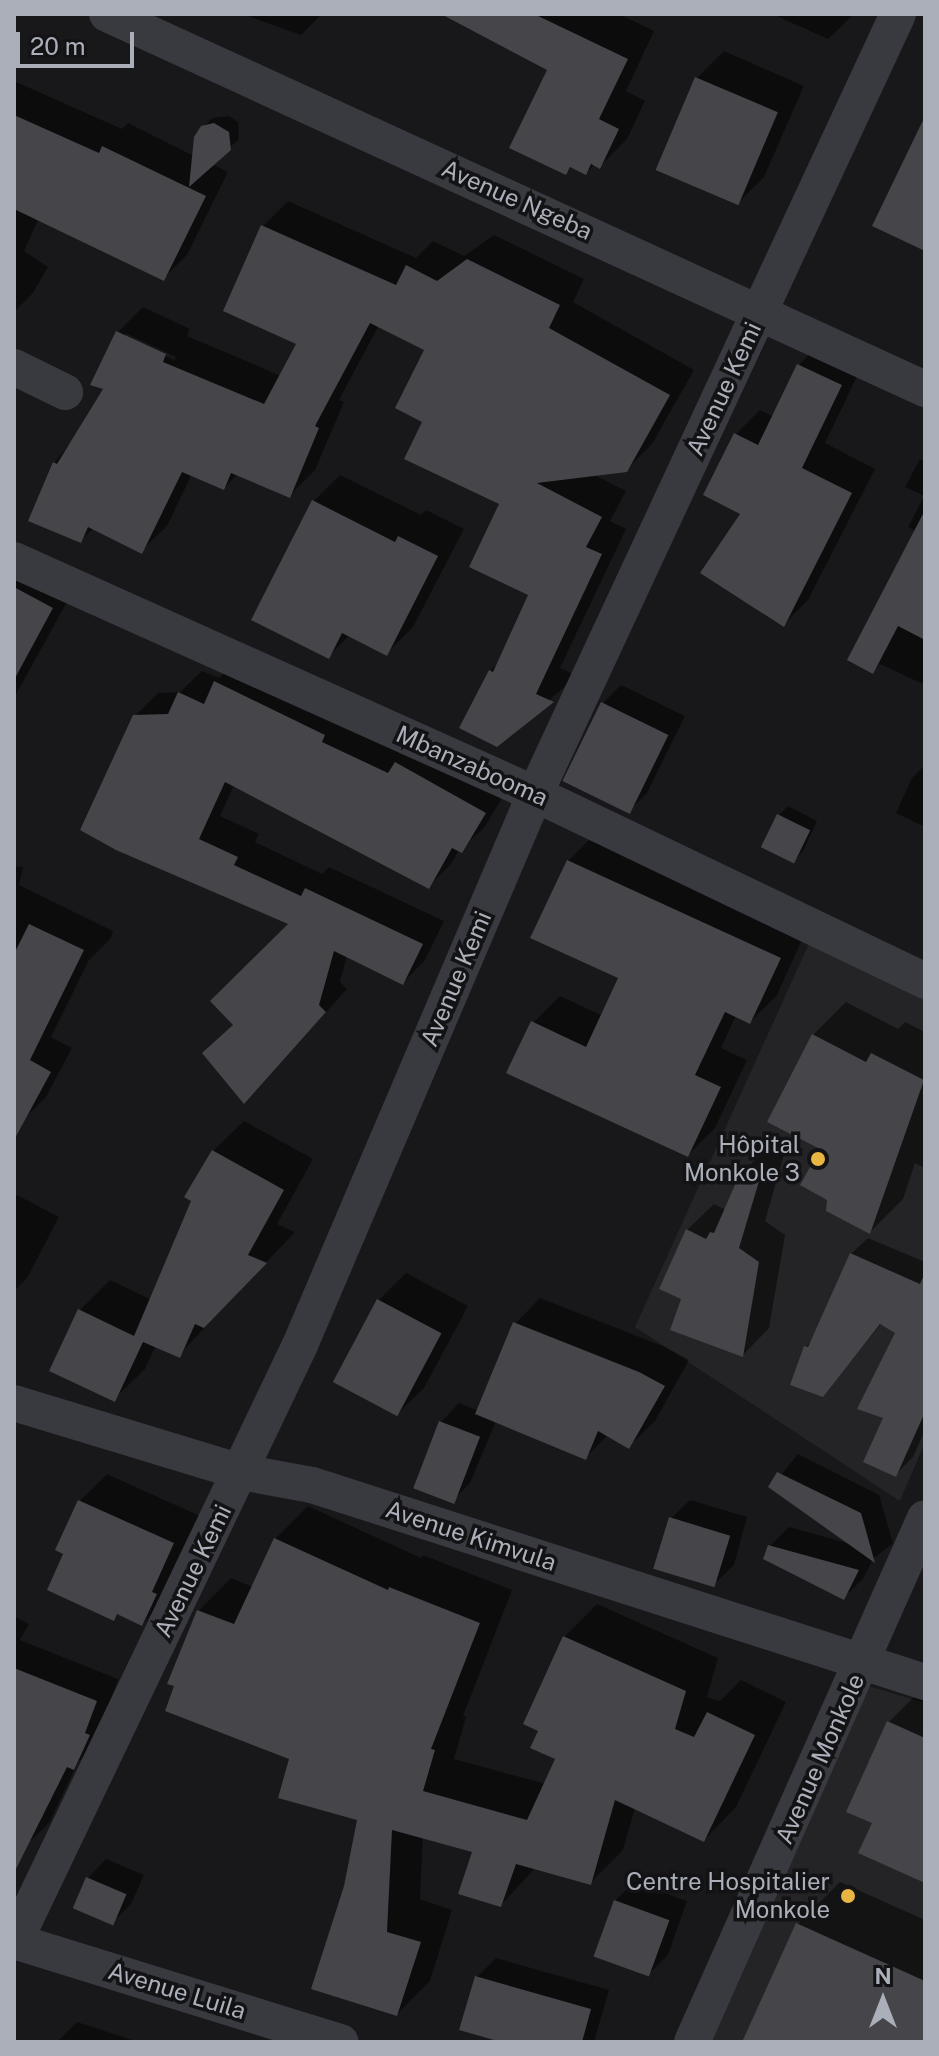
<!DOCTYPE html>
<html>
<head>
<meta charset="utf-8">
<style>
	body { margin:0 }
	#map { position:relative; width:939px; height:2056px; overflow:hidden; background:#18181a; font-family:"Public Sans",sans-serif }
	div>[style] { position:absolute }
	.built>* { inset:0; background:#242427 }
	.shadow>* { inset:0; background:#0007 }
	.building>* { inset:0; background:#45454a; transform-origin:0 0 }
	.minor>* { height:36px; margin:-18px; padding:0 18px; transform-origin:18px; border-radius:18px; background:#393a3f }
	.dots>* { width:22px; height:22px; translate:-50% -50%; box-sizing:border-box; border:4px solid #131315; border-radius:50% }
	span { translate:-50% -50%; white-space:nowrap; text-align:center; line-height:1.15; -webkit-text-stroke:7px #131315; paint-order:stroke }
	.street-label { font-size:24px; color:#abafb9 }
	.poi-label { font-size:24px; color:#abafb9 }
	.right { translate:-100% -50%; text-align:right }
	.frame { position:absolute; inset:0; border:16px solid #abafb9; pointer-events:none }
	.north { position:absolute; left:843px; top:1960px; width:80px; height:80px; -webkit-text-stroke:6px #131315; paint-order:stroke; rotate:0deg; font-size:22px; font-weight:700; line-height:32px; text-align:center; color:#abafb9 }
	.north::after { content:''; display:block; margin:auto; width:28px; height:36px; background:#abafb9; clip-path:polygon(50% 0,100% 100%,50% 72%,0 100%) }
	.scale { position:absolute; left:16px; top:32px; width:118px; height:36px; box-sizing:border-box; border:4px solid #abafb9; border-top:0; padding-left:10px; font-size:24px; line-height:28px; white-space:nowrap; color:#abafb9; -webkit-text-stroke:6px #131315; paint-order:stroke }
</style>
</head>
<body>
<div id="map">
	<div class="built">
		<div style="clip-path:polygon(812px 937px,925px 992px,925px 1442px,900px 1501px,635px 1327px)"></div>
		<div style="clip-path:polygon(865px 1685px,925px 1703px,925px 2042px,705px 2042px)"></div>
	</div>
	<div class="shadow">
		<div style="clip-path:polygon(242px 14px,322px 14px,301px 35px)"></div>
		<div style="clip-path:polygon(443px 14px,619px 14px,654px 31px,626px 91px,645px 101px,627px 139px,600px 166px,595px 164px,586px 173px,572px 166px,566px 173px,550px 69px)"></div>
		<div style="clip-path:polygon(772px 14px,854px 14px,828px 39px)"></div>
		<div style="clip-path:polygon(724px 51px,804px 86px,764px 177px,737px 204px,697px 78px)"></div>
		<div style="clip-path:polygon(14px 81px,122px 129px,128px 123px,194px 156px,203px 128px,212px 118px,229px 116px,238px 122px,239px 139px,212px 164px,228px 172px,187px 255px,163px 279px,39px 218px,24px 251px,48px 267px,33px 293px,14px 312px)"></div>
		<div style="clip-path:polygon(evenodd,288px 201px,416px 258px,433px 241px,464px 256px,494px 235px,584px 279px,573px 302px,694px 370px,652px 444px,626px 470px,593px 474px,626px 491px,610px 521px,626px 529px,560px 668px,577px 676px,497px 745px,490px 671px,500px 661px,531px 594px,502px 503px,425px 421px,427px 349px,379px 325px,339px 400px,344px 402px,315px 470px,290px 495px,238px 474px,224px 488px,192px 474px,167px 526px,141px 551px,94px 528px,80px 541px,54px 463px,114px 391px,118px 332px,143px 307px,190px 329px,187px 336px,281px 376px,299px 343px,262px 227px,288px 201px,125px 333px,176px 357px,174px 360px,125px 337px,125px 333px)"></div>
		<div style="clip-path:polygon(823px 340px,865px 360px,825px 443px,875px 469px,808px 600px,784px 624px,736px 434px,760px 410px,774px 417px,799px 365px)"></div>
		<div style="clip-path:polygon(920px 459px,925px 462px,925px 685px,880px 664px,873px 671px,916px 531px,908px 527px,924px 496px,905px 487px)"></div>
		<div style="clip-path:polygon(340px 475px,421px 515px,426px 510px,464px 529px,413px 627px,386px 654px,350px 635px,328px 657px,313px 502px)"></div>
		<div style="clip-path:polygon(14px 564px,78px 582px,14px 698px)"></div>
		<div style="clip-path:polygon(238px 660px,507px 790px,484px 828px,459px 850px,451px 864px,428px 887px,234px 785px,220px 816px,259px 834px,255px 842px,322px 874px,329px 867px,444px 921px,425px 960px,403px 983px,347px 956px,340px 982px,347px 989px,266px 1079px,235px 1024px,292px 923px,117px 848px,135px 716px,158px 693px,180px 692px,202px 671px,219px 678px)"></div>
		<div style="clip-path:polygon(621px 685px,685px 716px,647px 793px,628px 812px,603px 703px)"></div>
		<div style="clip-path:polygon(925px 765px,925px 827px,896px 813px,912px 778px)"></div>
		<div style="clip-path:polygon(788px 806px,817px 821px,803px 851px,794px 860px,779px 815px)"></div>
		<div style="clip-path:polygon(595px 834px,806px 931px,777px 995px,750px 1022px,736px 1015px,721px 1048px,747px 1060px,715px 1128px,688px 1155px,533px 1023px,560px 996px,603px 1016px,621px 977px,568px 861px)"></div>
		<div style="clip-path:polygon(14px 866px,23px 867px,19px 885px,113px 931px,111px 938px,89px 960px,51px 1037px,72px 1048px,46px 1097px,23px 1120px,14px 1116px,14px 959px,19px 948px,14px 948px)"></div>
		<div style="clip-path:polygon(846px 1002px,898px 1029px,905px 1022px,925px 1032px,925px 1168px,915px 1163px,903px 1199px,870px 1232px,823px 1149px,813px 1035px)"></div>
		<div style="clip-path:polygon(244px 1121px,313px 1159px,277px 1224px,295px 1232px,179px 1355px,156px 1345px,145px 1369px,114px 1399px,80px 1310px,110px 1280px,152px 1300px,213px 1151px)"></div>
		<div style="clip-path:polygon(770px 1145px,785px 1151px,765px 1221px,785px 1235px,769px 1328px,743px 1355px,684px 1298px,687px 1230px,714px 1204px,726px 1210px,743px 1172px)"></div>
		<div style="clip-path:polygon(17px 1195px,59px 1217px,27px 1278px,14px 1291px,14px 1198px)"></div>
		<div style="clip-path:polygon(868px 1238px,925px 1262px,925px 1430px,913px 1457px,896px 1474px,886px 1416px,897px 1333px,882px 1323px,823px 1394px,806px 1347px,814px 1338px,851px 1254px)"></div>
		<div style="clip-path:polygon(406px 1273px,468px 1306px,424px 1388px,397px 1414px,379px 1300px)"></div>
		<div style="clip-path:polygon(540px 1298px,665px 1347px,689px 1360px,655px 1421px,629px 1446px,608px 1435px,586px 1457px,496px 1421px,470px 1483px,451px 1502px,441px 1422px,459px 1403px,479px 1411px,515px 1324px)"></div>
		<div style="clip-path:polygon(798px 1454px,879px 1495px,893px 1543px,873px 1559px,863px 1579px,844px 1597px,770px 1546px,789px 1527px,851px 1544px,771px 1487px)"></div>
		<div style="clip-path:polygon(107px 1474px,200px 1516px,169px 1597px,142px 1624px,119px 1613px,113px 1618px,66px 1553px,57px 1549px,80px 1501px)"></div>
		<div style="clip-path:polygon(690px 1500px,747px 1517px,734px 1565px,715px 1583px,671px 1518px)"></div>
		<div style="clip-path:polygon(308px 1506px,421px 1558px,423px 1555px,512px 1590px,463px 1716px,466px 1717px,454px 1759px,546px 1784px,557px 1758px,541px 1730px,564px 1637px,597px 1604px,718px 1658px,707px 1697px,720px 1701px,741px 1680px,786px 1702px,736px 1807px,704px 1840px,635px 1808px,623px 1850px,590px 1883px,535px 1868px,501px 1905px,475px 1851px,423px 1836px,420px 1899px,452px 1910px,430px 1981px,397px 2014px,346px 1886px,359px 1818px,291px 1758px,177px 1685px,186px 1645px,183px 1644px,198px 1611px,231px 1578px,253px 1587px,275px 1539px)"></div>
		<div style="clip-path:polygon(14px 1616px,29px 1624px,20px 1640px,118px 1679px,95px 1746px,78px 1762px,49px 1823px,27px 1844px,14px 1838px)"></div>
		<div style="clip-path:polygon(925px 1686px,925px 1881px,875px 1822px,889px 1722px)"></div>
		<div style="clip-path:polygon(106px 1859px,144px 1875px,131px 1904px,112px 1923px,88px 1878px)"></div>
		<div style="clip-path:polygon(634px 1882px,687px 1901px,668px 1955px,649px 1974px,615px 1901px)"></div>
		<div style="clip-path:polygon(840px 1882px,925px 1920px,925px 2042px,744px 2042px,798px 1924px)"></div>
		<div style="clip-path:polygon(496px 1958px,609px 1990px,594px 2042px,508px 2042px,477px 1977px)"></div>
		<div style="clip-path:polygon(77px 2022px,135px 2041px,134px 2042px,57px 2042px)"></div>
	</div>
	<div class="building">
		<div style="clip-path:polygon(441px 14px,534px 14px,628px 59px,599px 119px,619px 129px,600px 169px,591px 164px,586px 175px,570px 167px,566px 175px,509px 148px,547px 70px)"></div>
		<div style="left:695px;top:77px;width:90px;height:101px;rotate:23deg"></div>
		<div style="clip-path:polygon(14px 115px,99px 153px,102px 146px,206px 196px,164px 281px,14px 209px)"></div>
		<div style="clip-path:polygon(925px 116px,925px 251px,872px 226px)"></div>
		<div style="clip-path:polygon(214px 123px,229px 132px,231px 150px,189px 187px,194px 137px,201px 126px)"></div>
		<div style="clip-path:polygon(261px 225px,396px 285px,406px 265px,437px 281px,467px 259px,560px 305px,549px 328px,670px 395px,627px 472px,537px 483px,602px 517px,586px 547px,602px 554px,536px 694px,554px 702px,497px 747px,459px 728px,489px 670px,493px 672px,528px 595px,469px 567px,499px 504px,404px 459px,422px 422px,395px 408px,424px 350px,370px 323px,315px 426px,319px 428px,290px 498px,231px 473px,224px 490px,182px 472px,142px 554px,88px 527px,81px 543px,28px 521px,53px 462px,57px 464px,103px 389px,90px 385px,116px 331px,166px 354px,163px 362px,264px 404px,296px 344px,223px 311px)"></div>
		<div style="clip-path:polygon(797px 364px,842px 385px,802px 468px,852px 493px,784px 627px,700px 573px,740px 514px,703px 495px,734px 433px,758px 445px)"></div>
		<div style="clip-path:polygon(312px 500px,395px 542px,398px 536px,438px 556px,387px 656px,342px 633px,329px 659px,251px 620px)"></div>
		<div style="clip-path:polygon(925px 510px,925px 640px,898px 626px,873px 674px,847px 660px)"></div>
		<div style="clip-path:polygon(14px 587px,53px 608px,14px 680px)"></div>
		<div style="clip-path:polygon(214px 681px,325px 735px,322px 742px,388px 773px,395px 762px,486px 813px,462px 853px,452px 848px,429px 889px,225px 782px,199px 839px,238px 857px,234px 865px,301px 896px,305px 888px,423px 944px,403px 985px,334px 951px,319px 1005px,326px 1012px,244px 1104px,202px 1053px,233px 1025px,210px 1001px,288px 924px,116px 850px,80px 830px,133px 715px,168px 714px,178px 692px,204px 704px)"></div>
		<div style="left:601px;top:702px;width:75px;height:88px;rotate:26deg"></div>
		<div style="left:777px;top:814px;width:37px;height:37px;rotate:26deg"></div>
		<div style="clip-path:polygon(567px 860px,781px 958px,750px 1024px,725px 1012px,695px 1075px,721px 1087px,688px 1157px,506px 1073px,531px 1021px,586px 1047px,618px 978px,530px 938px)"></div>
		<div style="clip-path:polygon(29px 924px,84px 950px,30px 1060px,51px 1072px,14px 1140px,14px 954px)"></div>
		<div style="clip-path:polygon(812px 1034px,866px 1062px,871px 1053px,924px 1080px,870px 1234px,826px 1211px,827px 1200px,800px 1185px,820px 1149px,767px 1122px)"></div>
		<div style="clip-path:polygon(212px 1150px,284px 1190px,248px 1255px,267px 1263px,204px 1328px,195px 1324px,180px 1358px,143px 1342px,115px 1402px,49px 1371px,78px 1309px,134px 1336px,191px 1201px,184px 1197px)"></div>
		<div style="clip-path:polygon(741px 1171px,760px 1178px,739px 1248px,759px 1262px,743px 1357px,670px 1330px,681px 1299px,659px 1289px,686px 1229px,706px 1239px,710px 1232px,714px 1233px)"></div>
		<div style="clip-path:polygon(850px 1253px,920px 1284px,925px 1273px,925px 1412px,896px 1477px,863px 1462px,883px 1418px,857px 1409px,895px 1333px,880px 1324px,823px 1397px,790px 1385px,804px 1346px,808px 1347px)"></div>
		<div style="left:377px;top:1299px;width:73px;height:94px;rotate:28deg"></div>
		<div style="clip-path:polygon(513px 1322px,639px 1372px,665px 1386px,629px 1449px,598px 1431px,586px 1460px,475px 1414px)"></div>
		<div style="left:439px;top:1421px;width:44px;height:72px;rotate:21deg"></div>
		<div style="clip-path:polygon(777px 1472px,861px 1513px,875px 1563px,768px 1487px)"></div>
		<div style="clip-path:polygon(78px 1500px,174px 1543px,152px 1592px,157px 1594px,142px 1626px,117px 1614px,114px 1621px,47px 1590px,63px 1554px,55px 1550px)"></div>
		<div style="left:669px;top:1517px;width:64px;height:54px;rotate:17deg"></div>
		<div style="clip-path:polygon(274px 1538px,388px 1590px,389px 1587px,480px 1623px,431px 1749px,435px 1750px,423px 1791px,527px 1820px,555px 1759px,530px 1748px,538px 1731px,523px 1724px,563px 1636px,686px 1691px,675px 1729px,694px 1737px,707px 1712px,755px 1735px,704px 1842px,615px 1800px,591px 1885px,516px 1864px,501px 1907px,458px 1894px,472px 1852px,392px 1830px,387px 1932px,421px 1942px,397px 2016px,311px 1989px,344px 1886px,357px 1820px,278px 1798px,289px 1759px,165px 1711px,174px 1686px,167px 1684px,197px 1610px,234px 1624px)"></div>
		<div style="clip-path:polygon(768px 1545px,859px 1570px,844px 1600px,763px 1559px)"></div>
		<div style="clip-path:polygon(14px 1668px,97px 1701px,85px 1733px,90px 1735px,74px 1770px,67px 1767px,14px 1873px)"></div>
		<div style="clip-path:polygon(887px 1721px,925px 1738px,925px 1883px,858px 1853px,872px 1823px,846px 1812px)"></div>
		<div style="left:86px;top:1877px;width:44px;height:34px;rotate:23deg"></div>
		<div style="left:614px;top:1900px;width:59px;height:60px;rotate:20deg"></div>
		<div style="clip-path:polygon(796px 1923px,925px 1981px,925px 2042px,742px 2042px)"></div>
		<div style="clip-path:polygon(475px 1976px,591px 2009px,582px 2042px,501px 2042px,459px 2030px)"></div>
	</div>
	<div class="minor">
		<div style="left:107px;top:14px;width:900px;rotate:24.63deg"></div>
		<div style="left:14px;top:367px;width:57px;rotate:26.1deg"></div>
		<div style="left:14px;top:560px;width:571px;rotate:24.19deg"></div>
		<div style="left:535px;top:794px;width:433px;rotate:25.6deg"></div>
		<div style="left:14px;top:1403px;width:237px;rotate:16.9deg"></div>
		<div style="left:241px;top:1472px;width:72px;rotate:10.4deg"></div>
		<div style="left:312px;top:1485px;width:644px;rotate:17.82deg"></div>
		<div style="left:14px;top:1941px;width:342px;rotate:17.2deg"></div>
		<div style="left:14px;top:1943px;width:663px;rotate:-64.44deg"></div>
		<div style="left:300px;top:1345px;width:599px;rotate:-66.9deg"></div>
		<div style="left:535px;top:794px;width:860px;rotate:-65.04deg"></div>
		<div style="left:692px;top:2042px;width:573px;rotate:-66.03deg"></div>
	</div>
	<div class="dots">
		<div style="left:818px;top:1159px;background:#e8b542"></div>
		<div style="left:848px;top:1896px;background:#e8b542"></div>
	</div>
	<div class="street-label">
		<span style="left:517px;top:200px;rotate:24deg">Avenue Ngeba</span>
		<span style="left:724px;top:389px;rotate:-65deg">Avenue Kemi</span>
		<span style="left:472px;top:766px;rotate:24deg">Mbanzabooma</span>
		<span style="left:456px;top:979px;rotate:-67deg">Avenue Kemi</span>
		<span style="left:471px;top:1536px;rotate:18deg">Avenue Kimvula</span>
		<span style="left:193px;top:1571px;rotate:-64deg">Avenue Kemi</span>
		<span style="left:820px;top:1759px;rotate:-66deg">Avenue Monkole</span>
		<span style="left:177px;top:1991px;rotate:17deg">Avenue Luila</span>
	</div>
	<div class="poi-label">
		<span class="right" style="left:800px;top:1159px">Hôpital<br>Monkole 3</span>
		<span class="right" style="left:830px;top:1896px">Centre Hospitalier<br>Monkole</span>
	</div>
	<div class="frame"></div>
	<div class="north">N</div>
	<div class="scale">20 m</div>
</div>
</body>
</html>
